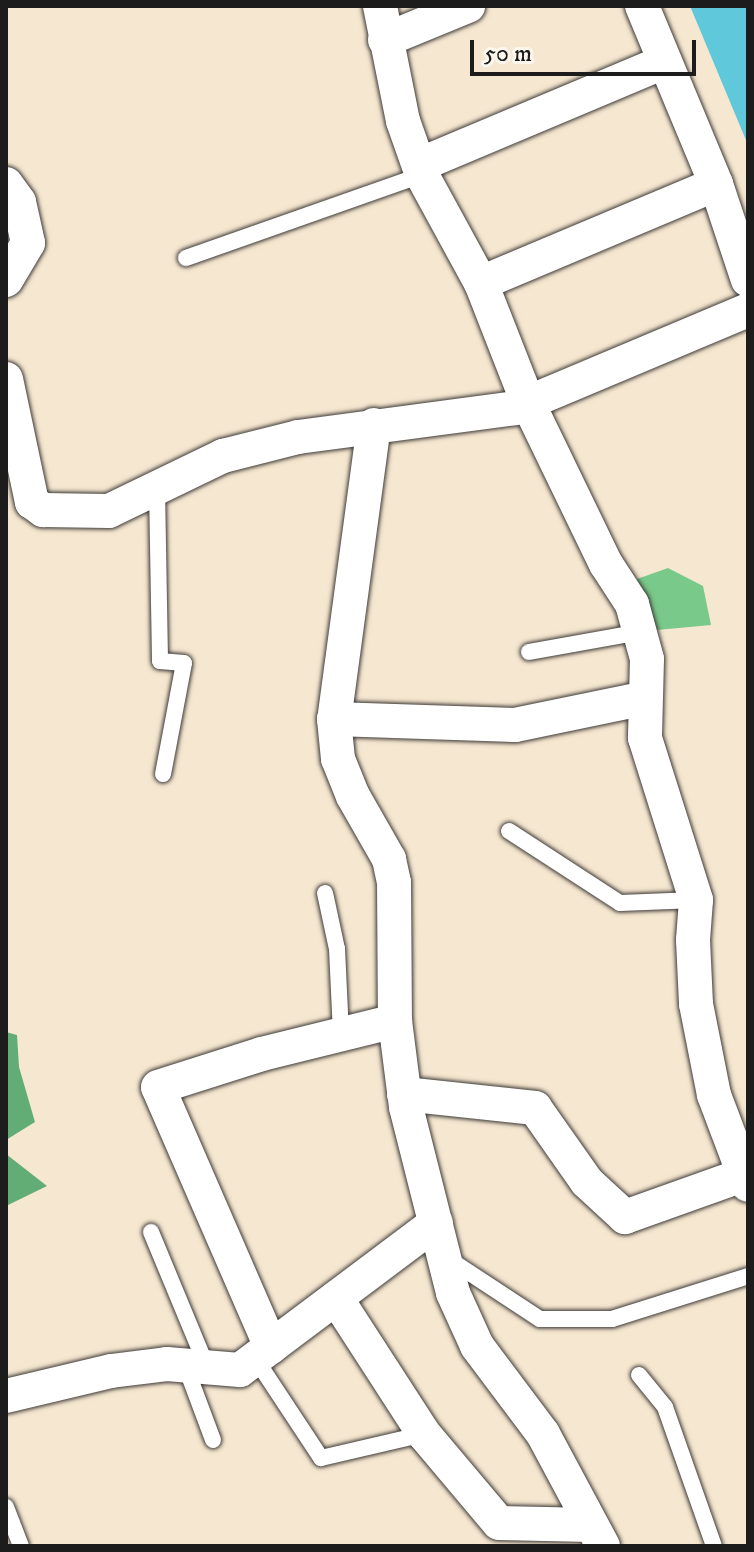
<!DOCTYPE html>
<html>
<head>
<meta charset="utf-8">
<style>
	body { margin:0 }
	#map { position:relative; width:754px; height:1552px; overflow:hidden; background:#f6e7d0; font-family:"IM FELL DW Pica",serif }
	div>[style] { position:absolute }
	.green>* { inset:0; background:#78c98a }
	.forest>* { inset:0; background:#62ad76 }
	.water>* { inset:0; background:#60c8db }
	.roads { filter:drop-shadow(0 0 2px #3d3a37) drop-shadow(0 0 2px #3d3a37) }
	.service>* { height:16px; margin:-8px; padding:0 8px; transform-origin:8px; border-radius:8px; background:#fff }
	.minor>* { height:34px; margin:-17px; padding:0 17px; transform-origin:17px; border-radius:17px; background:#fff }
	span { translate:-50% -50%; white-space:nowrap; text-align:center; line-height:1.15; -webkit-text-stroke:6px #fbf7ec; paint-order:stroke }
	.frame { position:absolute; inset:0; border:8px solid #1c1c1c; pointer-events:none }
	.scale { position:absolute; left:470px; top:40px; width:226px; height:36px; box-sizing:border-box; border:4px solid #1c1c1c; border-top:0; padding-left:10px; font-size:24px; line-height:28px; white-space:nowrap; color:#1c1c1c; -webkit-text-stroke:6px #fbf7ec; paint-order:stroke }
</style>
</head>
<body>
<div id="map">
	<div class="green">
		<div style="clip-path:polygon(668px 568px,703px 586px,711px 625px,657px 630px,637px 579px)"></div>
	</div>
	<div class="forest">
		<div style="clip-path:polygon(6px 1032px,17px 1035px,19px 1067px,35px 1122px,6px 1140px)"></div>
		<div style="clip-path:polygon(6px 1154px,47px 1186px,6px 1206px)"></div>
	</div>
	<div class="water">
		<div style="clip-path:polygon(690px 6px,745px 6px,748px 12px,748px 145px)"></div>
	</div>
	<div class="roads">
		<div class="service">
			<div style="left:186px;top:258px;width:250px;rotate:-19.4deg"></div>
			<div style="left:157px;top:488px;width:173px;rotate:89deg"></div>
			<div style="left:160px;top:661px;width:24px;rotate:5deg"></div>
			<div style="left:184px;top:663px;width:113px;rotate:100.7deg"></div>
			<div style="left:529px;top:652px;width:113px;rotate:-10.2deg"></div>
			<div style="left:509px;top:831px;width:132px;rotate:33deg"></div>
			<div style="left:620px;top:903px;width:76px;rotate:-2.3deg"></div>
			<div style="left:325px;top:893px;width:57px;rotate:77.9deg"></div>
			<div style="left:337px;top:949px;width:84px;rotate:87.3deg"></div>
			<div style="left:151px;top:1232px;width:146px;rotate:67.5deg"></div>
			<div style="left:447px;top:1258px;width:111px;rotate:33.3deg"></div>
			<div style="left:540px;top:1319px;width:72px"></div>
			<div style="left:612px;top:1319px;width:143px;rotate:-17.5deg"></div>
			<div style="left:255px;top:1358px;width:120px;rotate:56.6deg"></div>
			<div style="left:321px;top:1458px;width:106px;rotate:-13.1deg"></div>
			<div style="left:185px;top:1365px;width:80px;rotate:69.5deg"></div>
			<div style="left:639px;top:1375px;width:41px;rotate:50.9deg"></div>
			<div style="left:665px;top:1407px;width:147px;rotate:70.6deg"></div>
			<div style="left:6px;top:1507px;width:42px;rotate:69deg"></div>
		</div>
		<div class="minor">
			<div style="left:380px;top:6px;width:117px;rotate:78.7deg"></div>
			<div style="left:403px;top:121px;width:57px;rotate:70.6deg"></div>
			<div style="left:422px;top:175px;width:123px;rotate:61.4deg"></div>
			<div style="left:481px;top:283px;width:129px;rotate:68.6deg"></div>
			<div style="left:528px;top:403px;width:179px;rotate:64.2deg"></div>
			<div style="left:606px;top:564px;width:48px;rotate:57deg"></div>
			<div style="left:632px;top:604px;width:57px;rotate:74.7deg"></div>
			<div style="left:647px;top:659px;width:79px;rotate:91.5deg"></div>
			<div style="left:645px;top:738px;width:170px;rotate:72.5deg"></div>
			<div style="left:696px;top:900px;width:40px;rotate:94.3deg"></div>
			<div style="left:693px;top:940px;width:64px;rotate:87.3deg"></div>
			<div style="left:696px;top:1004px;width:93px;rotate:78.8deg"></div>
			<div style="left:714px;top:1095px;width:96px;rotate:69.3deg"></div>
			<div style="left:642px;top:6px;width:193px;rotate:67.4deg"></div>
			<div style="left:716px;top:184px;width:101px;rotate:71.6deg"></div>
			<div style="left:385px;top:40px;width:90px;rotate:-22.3deg"></div>
			<div style="left:419px;top:165px;width:266px;rotate:-22.8deg"></div>
			<div style="left:6px;top:184px;width:22px;rotate:54deg"></div>
			<div style="left:19px;top:202px;width:42px;rotate:77.6deg"></div>
			<div style="left:28px;top:243px;width:43px;rotate:120.7deg"></div>
			<div style="left:481px;top:283px;width:255px;rotate:-22.8deg"></div>
			<div style="left:6px;top:379px;width:126px;rotate:78.1deg"></div>
			<div style="left:32px;top:502px;width:14px;rotate:36deg"></div>
			<div style="left:43px;top:510px;width:66px;rotate:0.9deg"></div>
			<div style="left:109px;top:511px;width:127px;rotate:-25.8deg"></div>
			<div style="left:223px;top:456px;width:77px;rotate:-14.2deg"></div>
			<div style="left:298px;top:437px;width:219px;rotate:-7.6deg"></div>
			<div style="left:515px;top:408px;width:253px;rotate:-22.8deg"></div>
			<div style="left:374px;top:425px;width:297px;rotate:97.7deg"></div>
			<div style="left:334px;top:719px;width:40px;rotate:84.3deg"></div>
			<div style="left:338px;top:759px;width:40px;rotate:68deg"></div>
			<div style="left:353px;top:796px;width:73px;rotate:60.3deg"></div>
			<div style="left:389px;top:859px;width:24px;rotate:78deg"></div>
			<div style="left:394px;top:882px;width:139px;rotate:89.6deg"></div>
			<div style="left:395px;top:1021px;width:87px;rotate:82.7deg"></div>
			<div style="left:406px;top:1107px;width:192px;rotate:75.8deg"></div>
			<div style="left:453px;top:1293px;width:58px;rotate:65.6deg"></div>
			<div style="left:477px;top:1346px;width:110px;rotate:53.1deg"></div>
			<div style="left:543px;top:1434px;width:127px;rotate:61.8deg"></div>
			<div style="left:334px;top:719px;width:181px;rotate:1.9deg"></div>
			<div style="left:515px;top:725px;width:133px;rotate:-11.7deg"></div>
			<div style="left:404px;top:1094px;width:132px;rotate:6.1deg"></div>
			<div style="left:535px;top:1108px;width:90px;rotate:54.9deg"></div>
			<div style="left:587px;top:1182px;width:52px;rotate:42.6deg"></div>
			<div style="left:625px;top:1217px;width:125px;rotate:-19.6deg"></div>
			<div style="left:336px;top:1298px;width:162px;rotate:57.1deg"></div>
			<div style="left:424px;top:1434px;width:116px;rotate:49.9deg"></div>
			<div style="left:499px;top:1523px;width:92px;rotate:1.2deg"></div>
			<div style="left:271px;top:1347px;width:283px;rotate:-113.5deg"></div>
			<div style="left:158px;top:1087px;width:109px;rotate:-17.6deg"></div>
			<div style="left:262px;top:1054px;width:137px;rotate:-13.9deg"></div>
			<div style="left:6px;top:1396px;width:108px;rotate:-13.4deg"></div>
			<div style="left:111px;top:1371px;width:56px;rotate:-7.1deg"></div>
			<div style="left:167px;top:1364px;width:73px;rotate:4.7deg"></div>
			<div style="left:240px;top:1370px;width:245px;rotate:-36.9deg"></div>
		</div>
	</div>
	<div class="frame"></div>
	<div class="scale">50 m</div>
</div>
</body>
</html>
